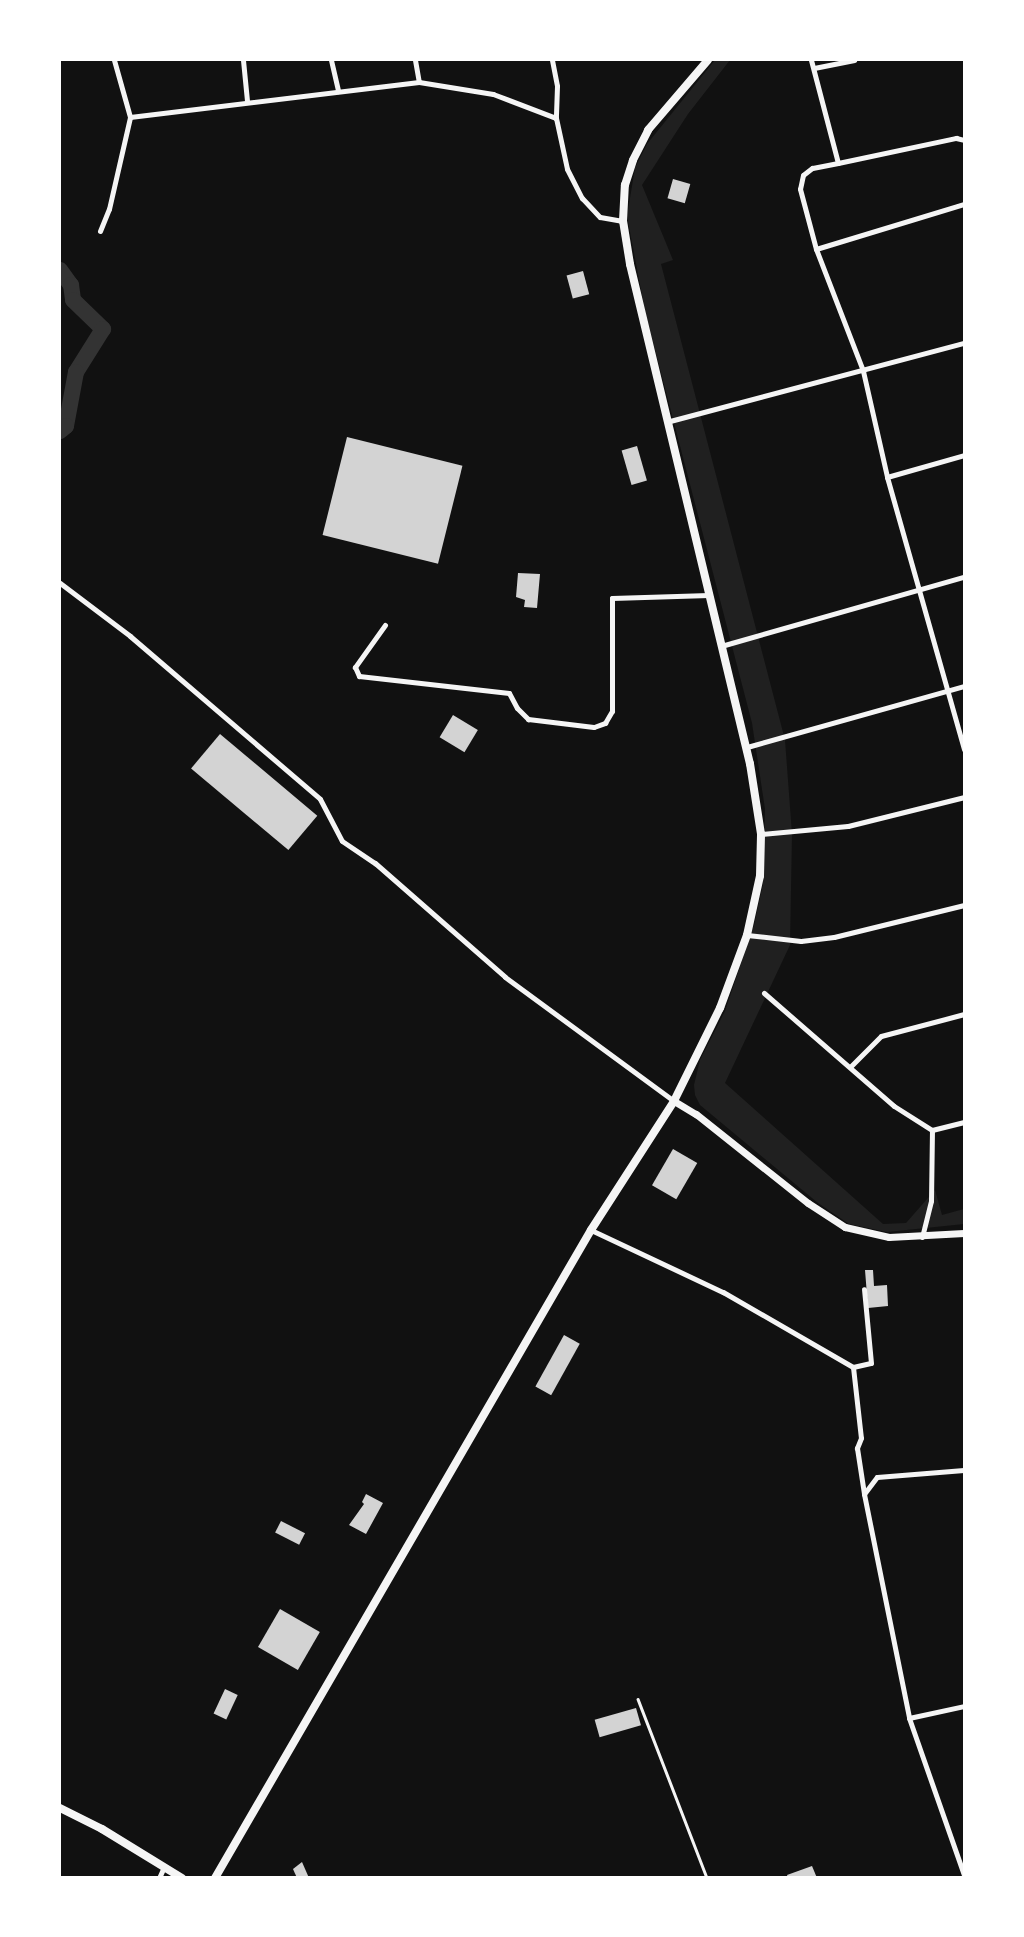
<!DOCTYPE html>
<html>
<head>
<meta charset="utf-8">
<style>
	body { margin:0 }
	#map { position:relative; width:1024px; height:1937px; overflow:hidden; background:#111; font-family:"DejaVu Sans",sans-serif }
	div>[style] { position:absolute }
	.green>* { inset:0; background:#202020 }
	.river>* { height:16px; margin:-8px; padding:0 8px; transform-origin:8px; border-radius:8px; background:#333 }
	.building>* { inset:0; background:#d3d3d3; transform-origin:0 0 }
	.service>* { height:2.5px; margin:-1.25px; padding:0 1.25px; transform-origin:1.25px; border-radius:1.25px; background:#f5f5f5 }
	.minor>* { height:5px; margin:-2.5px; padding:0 2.5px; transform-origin:2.5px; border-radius:2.5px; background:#f5f5f5 }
	.tertiary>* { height:7px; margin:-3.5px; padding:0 3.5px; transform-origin:3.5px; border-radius:3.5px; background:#f5f5f5 }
	.secondary>* { height:8px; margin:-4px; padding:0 4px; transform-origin:4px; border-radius:4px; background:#f5f5f5 }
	span { translate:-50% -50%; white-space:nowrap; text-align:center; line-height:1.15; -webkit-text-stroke:6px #fff; paint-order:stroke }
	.frame { position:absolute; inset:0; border:61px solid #fff; pointer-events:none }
</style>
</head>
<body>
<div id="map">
	<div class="green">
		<div style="clip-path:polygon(715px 60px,730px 60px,688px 114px,642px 185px,673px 260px,661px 264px,785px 740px,792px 834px,790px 945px,725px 1083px,883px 1224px,906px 1223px,935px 1190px,942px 1215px,964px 1209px,964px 1224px,887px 1232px,849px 1224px,818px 1203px,700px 1105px,695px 1095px,694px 1085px,700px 1060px,725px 1011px,754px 925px,763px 884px,765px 809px,752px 723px,645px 311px,627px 216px,635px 168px,647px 144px)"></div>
	</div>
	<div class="river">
		<div style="left:60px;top:270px;width:19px;rotate:54deg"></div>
		<div style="left:71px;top:285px;width:15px;rotate:82deg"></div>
		<div style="left:73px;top:300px;width:42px;rotate:44deg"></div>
		<div style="left:103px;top:329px;width:51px;rotate:122.1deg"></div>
		<div style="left:76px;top:372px;width:55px;rotate:100.5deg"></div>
		<div style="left:66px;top:426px;width:8px;rotate:140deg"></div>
	</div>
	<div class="building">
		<div style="left:673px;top:179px;width:18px;height:20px;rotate:16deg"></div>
		<div style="left:583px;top:271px;width:24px;height:17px;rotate:75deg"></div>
		<div style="left:347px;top:437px;width:119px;height:101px;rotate:14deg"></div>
		<div style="left:637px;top:446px;width:36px;height:16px;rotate:74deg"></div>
		<div style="clip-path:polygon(518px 573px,540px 574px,537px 608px,524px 607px,525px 600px,516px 597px)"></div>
		<div style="left:453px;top:715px;width:29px;height:26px;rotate:31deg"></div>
		<div style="left:220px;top:734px;width:127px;height:45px;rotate:40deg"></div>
		<div style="left:673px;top:1149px;width:28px;height:42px;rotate:30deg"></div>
		<div style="clip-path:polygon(865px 1270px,873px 1270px,874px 1286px,887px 1285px,888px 1306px,868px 1308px)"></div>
		<div style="left:564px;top:1335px;width:18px;height:59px;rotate:29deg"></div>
		<div style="clip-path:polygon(366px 1494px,383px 1503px,366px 1534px,349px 1525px,364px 1504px,362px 1502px)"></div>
		<div style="left:281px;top:1521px;width:27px;height:13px;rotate:27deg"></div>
		<div style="left:280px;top:1609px;width:46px;height:44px;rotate:30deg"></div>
		<div style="left:225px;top:1689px;width:14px;height:27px;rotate:25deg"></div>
		<div style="left:636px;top:1708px;width:18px;height:43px;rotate:74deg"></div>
		<div style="clip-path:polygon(302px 1862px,309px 1878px,297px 1878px,293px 1869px)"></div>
		<div style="clip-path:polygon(812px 1866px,817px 1878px,788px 1878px,787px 1875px)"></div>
	</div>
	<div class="service">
		<div style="left:638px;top:1699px;width:192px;rotate:68.9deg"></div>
	</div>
	<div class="minor">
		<div style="left:114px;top:60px;width:59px;rotate:74.3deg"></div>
		<div style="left:130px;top:117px;width:291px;rotate:-6.9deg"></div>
		<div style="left:419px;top:82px;width:75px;rotate:9.2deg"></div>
		<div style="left:493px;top:94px;width:67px;rotate:20.9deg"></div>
		<div style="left:556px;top:118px;width:52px;rotate:77.8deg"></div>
		<div style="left:567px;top:169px;width:33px;rotate:63deg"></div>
		<div style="left:582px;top:198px;width:26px;rotate:47deg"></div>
		<div style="left:600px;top:217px;width:23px;rotate:10deg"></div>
		<div style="left:243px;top:60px;width:41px;rotate:84.4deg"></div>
		<div style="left:331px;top:60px;width:32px;rotate:77deg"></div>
		<div style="left:415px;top:60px;width:22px;rotate:80deg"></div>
		<div style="left:552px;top:60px;width:26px;rotate:79deg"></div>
		<div style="left:557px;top:86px;width:32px;rotate:92deg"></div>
		<div style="left:811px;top:60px;width:106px;rotate:75.3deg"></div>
		<div style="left:838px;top:163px;width:121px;rotate:-12deg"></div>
		<div style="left:956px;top:138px;width:8px;rotate:14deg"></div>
		<div style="left:814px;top:68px;width:41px;rotate:-11.3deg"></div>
		<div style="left:838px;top:163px;width:26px;rotate:169deg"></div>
		<div style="left:812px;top:168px;width:11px;rotate:142deg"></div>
		<div style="left:803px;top:175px;width:14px;rotate:102deg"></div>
		<div style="left:800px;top:189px;width:62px;rotate:75.1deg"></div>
		<div style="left:816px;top:249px;width:131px;rotate:68.9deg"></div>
		<div style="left:863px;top:371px;width:109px;rotate:77.2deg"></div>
		<div style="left:887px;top:477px;width:283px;rotate:74.2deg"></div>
		<div style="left:100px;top:231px;width:24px;rotate:-68deg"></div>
		<div style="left:109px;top:209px;width:94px;rotate:-77.1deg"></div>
		<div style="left:816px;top:249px;width:155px;rotate:-16.9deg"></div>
		<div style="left:670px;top:421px;width:304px;rotate:-14.9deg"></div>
		<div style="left:887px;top:477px;width:80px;rotate:-15.9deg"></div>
		<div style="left:60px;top:583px;width:88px;rotate:37.1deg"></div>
		<div style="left:130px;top:636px;width:250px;rotate:40.6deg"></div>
		<div style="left:320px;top:799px;width:47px;rotate:62.4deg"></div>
		<div style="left:342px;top:841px;width:40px;rotate:34deg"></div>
		<div style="left:375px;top:863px;width:173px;rotate:41.2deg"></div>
		<div style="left:505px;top:977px;width:210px;rotate:36.3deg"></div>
		<div style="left:385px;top:625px;width:52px;rotate:125.5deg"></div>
		<div style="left:355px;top:667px;width:10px;rotate:66deg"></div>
		<div style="left:359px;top:676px;width:151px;rotate:6.5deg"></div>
		<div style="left:509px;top:693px;width:17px;rotate:62deg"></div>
		<div style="left:517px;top:708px;width:16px;rotate:45deg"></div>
		<div style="left:528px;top:719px;width:66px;rotate:6.9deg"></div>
		<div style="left:594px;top:727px;width:12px;rotate:-20deg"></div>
		<div style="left:605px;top:723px;width:14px;rotate:-60deg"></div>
		<div style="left:612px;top:711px;width:113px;rotate:-90deg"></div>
		<div style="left:612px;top:598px;width:97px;rotate:-1.8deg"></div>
		<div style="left:721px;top:646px;width:253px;rotate:-15.9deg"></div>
		<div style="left:747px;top:747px;width:225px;rotate:-15.7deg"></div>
		<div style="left:761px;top:834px;width:87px;rotate:-5.3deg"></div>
		<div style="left:848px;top:826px;width:120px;rotate:-14deg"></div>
		<div style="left:747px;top:935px;width:54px;rotate:6.3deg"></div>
		<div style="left:801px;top:941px;width:33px;rotate:-7deg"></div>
		<div style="left:834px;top:937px;width:134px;rotate:-13.8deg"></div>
		<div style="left:764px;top:993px;width:172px;rotate:41deg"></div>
		<div style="left:894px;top:1106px;width:45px;rotate:32.3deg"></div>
		<div style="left:932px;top:1130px;width:33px;rotate:-14deg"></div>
		<div style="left:851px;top:1066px;width:42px;rotate:-45deg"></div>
		<div style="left:881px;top:1036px;width:86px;rotate:-14.8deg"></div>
		<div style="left:591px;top:1230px;width:146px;rotate:25.2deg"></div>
		<div style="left:723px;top:1292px;width:150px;rotate:30deg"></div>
		<div style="left:853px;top:1367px;width:71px;rotate:83.6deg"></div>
		<div style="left:861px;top:1438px;width:11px;rotate:112deg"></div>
		<div style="left:857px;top:1448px;width:47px;rotate:81.3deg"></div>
		<div style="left:864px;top:1494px;width:228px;rotate:78.6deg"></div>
		<div style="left:909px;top:1718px;width:166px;rotate:70.7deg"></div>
		<div style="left:922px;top:1237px;width:37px;rotate:-76deg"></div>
		<div style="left:931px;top:1201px;width:71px;rotate:-89.2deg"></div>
		<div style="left:853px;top:1367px;width:18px;rotate:-13deg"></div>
		<div style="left:871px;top:1363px;width:74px;rotate:-95.4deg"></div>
		<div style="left:864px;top:1494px;width:21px;rotate:-53deg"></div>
		<div style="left:877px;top:1477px;width:87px;rotate:-4.6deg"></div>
		<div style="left:909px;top:1718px;width:56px;rotate:-12.3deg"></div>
		<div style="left:159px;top:1878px;width:12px;rotate:-66deg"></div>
	</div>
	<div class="tertiary">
		<div style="left:674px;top:1101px;width:26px;rotate:31deg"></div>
		<div style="left:696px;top:1114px;width:143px;rotate:38.5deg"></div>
		<div style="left:808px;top:1203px;width:44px;rotate:33deg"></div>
		<div style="left:845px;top:1227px;width:45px;rotate:12.8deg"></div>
		<div style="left:889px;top:1237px;width:75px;rotate:-3.1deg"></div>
	</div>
	<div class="secondary">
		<div style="left:60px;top:1808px;width:47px;rotate:26.6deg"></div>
		<div style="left:102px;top:1829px;width:94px;rotate:31.5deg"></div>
		<div style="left:215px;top:1878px;width:749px;rotate:-59.88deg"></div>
		<div style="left:591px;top:1230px;width:153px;rotate:-57.2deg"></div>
		<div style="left:674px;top:1101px;width:104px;rotate:-63.7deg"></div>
		<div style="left:720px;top:1008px;width:78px;rotate:-69.7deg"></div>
		<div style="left:747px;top:935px;width:60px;rotate:-77.6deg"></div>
		<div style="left:760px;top:876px;width:42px;rotate:-88.6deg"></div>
		<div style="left:761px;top:834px;width:71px;rotate:-98.9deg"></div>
		<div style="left:750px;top:764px;width:514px;rotate:-103.5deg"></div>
		<div style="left:630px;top:264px;width:44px;rotate:-99.2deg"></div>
		<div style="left:623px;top:221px;width:36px;rotate:-87deg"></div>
		<div style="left:625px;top:185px;width:26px;rotate:-72deg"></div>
		<div style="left:633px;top:160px;width:34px;rotate:-63deg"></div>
		<div style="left:648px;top:130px;width:92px;rotate:-49.4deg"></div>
	</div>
	<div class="frame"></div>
</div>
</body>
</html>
